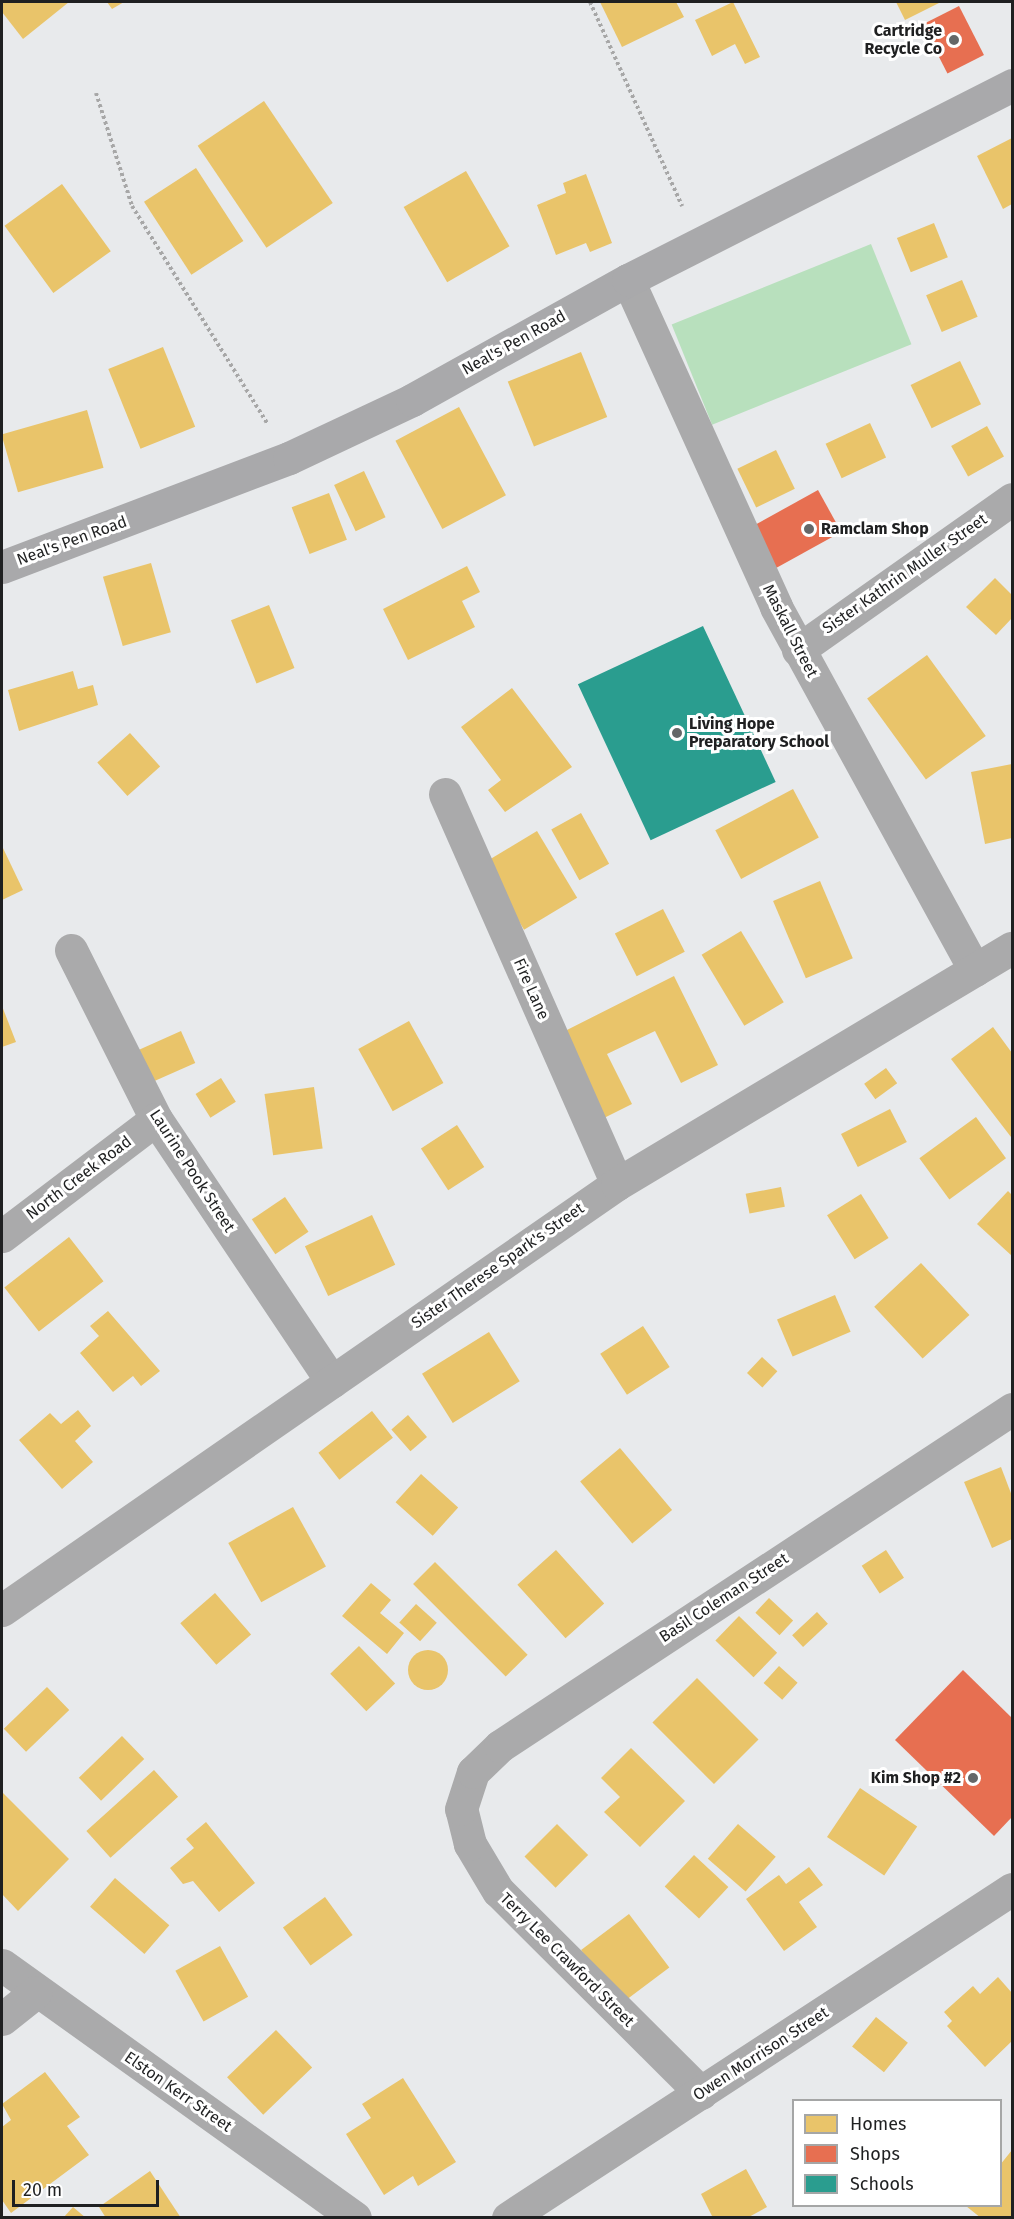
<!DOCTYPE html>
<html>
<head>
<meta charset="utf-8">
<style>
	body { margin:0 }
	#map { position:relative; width:1014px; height:2219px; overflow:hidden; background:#e8eaec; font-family:"Fira Sans",sans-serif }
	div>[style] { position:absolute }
	.green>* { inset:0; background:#b8e0bd; transform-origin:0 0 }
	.homes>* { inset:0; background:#e9c46a; transform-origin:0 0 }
	.round { border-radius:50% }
	.shops>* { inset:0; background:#e76f51; transform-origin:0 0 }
	.schools>* { inset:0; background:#2a9d8f; transform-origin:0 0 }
	.path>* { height:4px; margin-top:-2px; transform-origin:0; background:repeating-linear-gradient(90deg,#a7a7a7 0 3px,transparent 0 6px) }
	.street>* { height:33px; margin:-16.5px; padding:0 16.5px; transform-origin:16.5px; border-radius:16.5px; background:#aaaaab }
	.secondary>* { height:33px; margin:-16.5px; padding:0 16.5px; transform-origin:16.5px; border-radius:16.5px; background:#a9a9ab }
	.dots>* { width:16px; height:16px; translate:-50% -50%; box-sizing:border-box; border:3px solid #fff; border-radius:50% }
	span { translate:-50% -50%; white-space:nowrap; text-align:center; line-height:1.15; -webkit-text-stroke:6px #fff; paint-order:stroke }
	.poi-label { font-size:16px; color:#1f2021; font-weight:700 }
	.right { translate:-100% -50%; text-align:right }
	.left { translate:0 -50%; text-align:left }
	.street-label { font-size:16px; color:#1f2021 }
	.frame { position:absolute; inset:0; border:3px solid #1f2021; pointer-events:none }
	.legend { position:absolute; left:792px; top:2099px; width:210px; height:108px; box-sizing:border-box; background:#fff; border:2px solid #a5a6a6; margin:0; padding:8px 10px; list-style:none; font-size:18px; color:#1f2021 }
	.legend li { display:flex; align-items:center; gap:12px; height:30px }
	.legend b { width:30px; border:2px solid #a5a6a6 }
	.scale { position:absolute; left:12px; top:2180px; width:147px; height:27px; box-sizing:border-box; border:3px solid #1f2021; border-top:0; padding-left:8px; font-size:18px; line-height:21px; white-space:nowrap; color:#1f2021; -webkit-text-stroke:4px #fff; paint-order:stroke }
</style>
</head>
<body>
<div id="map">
	<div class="green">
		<div style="left:871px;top:244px;width:108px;height:215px;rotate:68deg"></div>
	</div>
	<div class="homes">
		<div style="clip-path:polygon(2px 2px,69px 2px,23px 39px,2px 12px)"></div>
		<div style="clip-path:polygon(107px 2px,124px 2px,112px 9px)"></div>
		<div style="clip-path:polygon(600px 2px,676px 2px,684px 17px,622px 47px)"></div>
		<div style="clip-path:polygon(733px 2px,760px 57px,745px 64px,735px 44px,712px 56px,695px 20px)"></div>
		<div style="clip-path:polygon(896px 2px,941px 2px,905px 20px)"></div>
		<div style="left:264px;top:101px;width:123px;height:80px;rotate:56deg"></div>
		<div style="clip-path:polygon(1012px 138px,1012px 204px,1003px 209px,977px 156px)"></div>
		<div style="left:196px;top:168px;width:87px;height:62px;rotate:57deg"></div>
		<div style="left:466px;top:171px;width:87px;height:72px;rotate:60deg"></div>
		<div style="clip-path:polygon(586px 174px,612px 243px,590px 252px,586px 243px,556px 255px,537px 205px,566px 193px,563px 183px)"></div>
		<div style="left:62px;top:184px;width:83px;height:71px;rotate:54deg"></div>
		<div style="left:934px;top:223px;width:37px;height:40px;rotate:68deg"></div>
		<div style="left:962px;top:280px;width:40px;height:39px;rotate:67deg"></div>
		<div style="left:163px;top:347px;width:86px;height:59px;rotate:68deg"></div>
		<div style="left:581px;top:352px;width:70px;height:79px;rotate:68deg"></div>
		<div style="left:960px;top:361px;width:48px;height:55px;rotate:64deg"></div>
		<div style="left:459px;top:407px;width:100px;height:72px;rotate:62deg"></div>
		<div style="left:87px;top:410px;width:60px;height:89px;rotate:74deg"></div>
		<div style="left:870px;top:423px;width:38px;height:49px;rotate:65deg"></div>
		<div style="left:987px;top:426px;width:35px;height:41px;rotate:61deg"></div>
		<div style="left:776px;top:450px;width:43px;height:43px;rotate:64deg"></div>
		<div style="left:364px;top:471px;width:51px;height:33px;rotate:65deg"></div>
		<div style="left:329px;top:493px;width:50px;height:40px;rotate:69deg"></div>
		<div style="left:151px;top:563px;width:72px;height:50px;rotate:74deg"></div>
		<div style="clip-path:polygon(467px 566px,480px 592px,462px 601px,475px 627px,408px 660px,383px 609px)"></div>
		<div style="clip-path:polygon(995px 578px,1012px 595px,1012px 618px,996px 635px,966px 607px)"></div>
		<div style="left:269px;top:605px;width:68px;height:41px;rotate:68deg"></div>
		<div style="left:927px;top:655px;width:100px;height:74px;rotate:54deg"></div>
		<div style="clip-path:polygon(73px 671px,78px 689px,93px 685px,98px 705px,19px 731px,8px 690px)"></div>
		<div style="clip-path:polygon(512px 688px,572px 767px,505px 812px,488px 790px,501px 780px,461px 727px)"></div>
		<div style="left:130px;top:733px;width:45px;height:44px;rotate:48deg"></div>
		<div style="clip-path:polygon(1012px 764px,1012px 838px,985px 844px,971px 772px)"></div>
		<div style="left:793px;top:789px;width:55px;height:88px;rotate:62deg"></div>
		<div style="left:581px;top:813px;width:58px;height:34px;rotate:61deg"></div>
		<div style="left:537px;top:831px;width:78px;height:62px;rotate:59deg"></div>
		<div style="clip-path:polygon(2px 846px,23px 890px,2px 900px)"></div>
		<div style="left:820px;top:881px;width:84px;height:51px;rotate:67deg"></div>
		<div style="left:663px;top:909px;width:48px;height:54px;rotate:63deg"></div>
		<div style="left:741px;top:931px;width:83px;height:46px;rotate:59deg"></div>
		<div style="clip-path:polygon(674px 976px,718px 1065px,681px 1083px,655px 1031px,607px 1054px,632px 1104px,598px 1121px,555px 1036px)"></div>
		<div style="clip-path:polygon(2px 1006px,16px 1042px,2px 1047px)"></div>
		<div style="left:409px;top:1021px;width:71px;height:58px;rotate:61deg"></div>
		<div style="clip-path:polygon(993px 1027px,1012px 1053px,1011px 1137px,951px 1059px)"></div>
		<div style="left:181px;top:1031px;width:35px;height:52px;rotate:66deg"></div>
		<div style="left:886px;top:1068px;width:19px;height:27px;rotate:54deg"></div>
		<div style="left:221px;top:1078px;width:28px;height:30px;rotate:58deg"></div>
		<div style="left:314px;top:1087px;width:62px;height:50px;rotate:82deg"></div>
		<div style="left:890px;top:1109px;width:37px;height:55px;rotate:63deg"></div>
		<div style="left:976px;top:1117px;width:51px;height:70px;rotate:54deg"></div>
		<div style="left:457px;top:1125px;width:50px;height:43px;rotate:57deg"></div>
		<div style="left:781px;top:1187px;width:20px;height:36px;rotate:79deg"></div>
		<div style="clip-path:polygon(1008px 1191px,1012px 1195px,1012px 1256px,977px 1224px)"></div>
		<div style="left:861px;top:1194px;width:52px;height:40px;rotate:58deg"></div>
		<div style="left:285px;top:1197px;width:42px;height:40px;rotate:56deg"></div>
		<div style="left:372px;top:1215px;width:55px;height:74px;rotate:65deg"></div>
		<div style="left:69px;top:1237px;width:56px;height:82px;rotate:52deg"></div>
		<div style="left:921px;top:1263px;width:71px;height:64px;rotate:47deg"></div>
		<div style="left:835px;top:1295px;width:40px;height:63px;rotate:67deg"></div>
		<div style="clip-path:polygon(108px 1311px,160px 1371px,141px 1386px,133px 1376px,113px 1392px,80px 1353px,99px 1336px,90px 1326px)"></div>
		<div style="left:643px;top:1326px;width:49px;height:51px;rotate:57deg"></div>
		<div style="left:489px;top:1332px;width:58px;height:79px;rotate:58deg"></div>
		<div style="left:762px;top:1357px;width:21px;height:22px;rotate:43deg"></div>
		<div style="clip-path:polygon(78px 1410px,91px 1426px,75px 1441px,93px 1462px,62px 1489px,19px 1440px,50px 1413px,61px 1424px)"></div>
		<div style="left:372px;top:1411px;width:34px;height:68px;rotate:52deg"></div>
		<div style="left:408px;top:1415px;width:29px;height:22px;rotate:49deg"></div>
		<div style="left:620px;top:1448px;width:81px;height:52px;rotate:50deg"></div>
		<div style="clip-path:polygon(1001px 1467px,1012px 1496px,1012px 1539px,992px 1548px,964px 1482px)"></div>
		<div style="left:421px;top:1474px;width:50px;height:38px;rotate:42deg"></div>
		<div style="left:293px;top:1507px;width:68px;height:74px;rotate:61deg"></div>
		<div style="left:556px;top:1550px;width:72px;height:52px;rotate:48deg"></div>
		<div style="left:886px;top:1550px;width:33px;height:29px;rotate:57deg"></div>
		<div style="left:435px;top:1562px;width:131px;height:31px;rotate:45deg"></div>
		<div style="clip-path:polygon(371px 1583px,391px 1600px,380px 1613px,404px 1633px,387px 1654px,342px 1616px)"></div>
		<div style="left:215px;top:1593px;width:55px;height:46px;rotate:49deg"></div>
		<div style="left:769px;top:1598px;width:33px;height:20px;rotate:43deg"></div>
		<div style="left:416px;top:1604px;width:28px;height:25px;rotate:42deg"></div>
		<div style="left:817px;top:1612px;width:16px;height:34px;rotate:47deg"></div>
		<div style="left:739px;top:1616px;width:53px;height:34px;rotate:44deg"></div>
		<div style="left:359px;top:1646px;width:52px;height:40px;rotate:46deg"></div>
		<div class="round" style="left:408px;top:1650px;width:40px;height:40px"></div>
		<div style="left:779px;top:1666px;width:25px;height:23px;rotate:42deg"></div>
		<div style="left:697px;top:1678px;width:87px;height:63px;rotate:45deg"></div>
		<div style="left:47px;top:1687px;width:32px;height:60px;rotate:46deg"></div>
		<div style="left:122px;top:1736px;width:32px;height:60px;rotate:46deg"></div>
		<div style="clip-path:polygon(631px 1748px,685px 1801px,640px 1847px,604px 1812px,620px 1797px,601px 1778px)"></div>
		<div style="left:154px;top:1770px;width:36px;height:91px;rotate:48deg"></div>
		<div style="left:860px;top:1788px;width:69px;height:59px;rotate:34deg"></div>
		<div style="clip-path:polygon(2px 1792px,69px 1859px,18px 1911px,2px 1894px)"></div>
		<div style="clip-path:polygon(206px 1822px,255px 1883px,219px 1912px,193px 1881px,183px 1884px,170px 1868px,194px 1848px,186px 1839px)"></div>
		<div style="left:557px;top:1824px;width:44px;height:46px;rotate:45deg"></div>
		<div style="left:738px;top:1824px;width:50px;height:46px;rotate:41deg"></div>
		<div style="left:694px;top:1855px;width:47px;height:43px;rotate:43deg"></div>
		<div style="clip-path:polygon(809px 1867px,823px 1885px,799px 1902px,817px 1927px,784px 1951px,746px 1899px,779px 1875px,786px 1884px)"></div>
		<div style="left:115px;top:1878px;width:72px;height:38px;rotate:41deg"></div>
		<div style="left:325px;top:1897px;width:47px;height:52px;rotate:54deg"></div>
		<div style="left:629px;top:1914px;width:67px;height:60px;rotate:53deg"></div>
		<div style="left:220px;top:1946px;width:58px;height:51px;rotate:61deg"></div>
		<div style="clip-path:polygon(998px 1977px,1012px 1993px,1012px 2041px,985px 2067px,947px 2026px,952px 2021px,944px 2012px,973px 1986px,980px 1994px)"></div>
		<div style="left:876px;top:2017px;width:41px;height:38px;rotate:39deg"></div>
		<div style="left:276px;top:2030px;width:52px;height:68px;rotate:46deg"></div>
		<div style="clip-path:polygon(45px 2072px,80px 2117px,67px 2126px,89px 2155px,11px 2213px,2px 2200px,2px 2127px,11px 2120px,2px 2104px)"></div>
		<div style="clip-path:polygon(403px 2078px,456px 2162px,418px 2186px,413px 2176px,384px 2195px,346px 2134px,371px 2118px,362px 2104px)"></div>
		<div style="clip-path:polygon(1012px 2150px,1012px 2218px,981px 2218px,966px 2206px,1000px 2206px,1000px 2165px)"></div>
		<div style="clip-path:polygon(746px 2169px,767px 2207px,747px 2218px,713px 2218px,701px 2194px)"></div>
		<div style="clip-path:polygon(150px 2171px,181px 2218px,106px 2218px,99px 2207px)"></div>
		<div style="clip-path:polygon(73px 2207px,86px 2218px,63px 2218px)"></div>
	</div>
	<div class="shops">
		<div style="left:959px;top:6px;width:55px;height:41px;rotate:63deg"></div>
		<div style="left:818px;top:490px;width:48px;height:76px;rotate:61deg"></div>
		<div style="clip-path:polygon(963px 1670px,1012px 1718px,1012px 1817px,994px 1836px,895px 1740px)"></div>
	</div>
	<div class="schools">
		<div style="left:703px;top:626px;width:172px;height:138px;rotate:65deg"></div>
	</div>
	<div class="path">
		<div style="left:590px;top:2px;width:224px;rotate:65.7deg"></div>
		<div style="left:96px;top:93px;width:119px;rotate:72.3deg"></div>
		<div style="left:132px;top:206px;width:256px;rotate:58.1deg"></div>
	</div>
	<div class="street">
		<div style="left:628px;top:280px;width:359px;rotate:65.6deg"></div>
		<div style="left:776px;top:607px;width:414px;rotate:61.3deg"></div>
		<div style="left:798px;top:650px;width:262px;rotate:-35.2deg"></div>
		<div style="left:445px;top:794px;width:426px;rotate:66.2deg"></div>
		<div style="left:71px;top:950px;width:189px;rotate:63.3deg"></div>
		<div style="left:156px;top:1119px;width:316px;rotate:56.2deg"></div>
		<div style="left:2px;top:1236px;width:193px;rotate:-37.2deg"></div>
		<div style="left:2px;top:1610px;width:748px;rotate:-34.71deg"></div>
		<div style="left:617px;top:1184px;width:460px;rotate:-30.9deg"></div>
		<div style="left:2px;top:1965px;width:434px;rotate:35.6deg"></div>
		<div style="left:2px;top:2019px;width:43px;rotate:-38.5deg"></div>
		<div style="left:701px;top:2093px;width:286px;rotate:-135.1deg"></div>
		<div style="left:498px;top:1891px;width:55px;rotate:-120.8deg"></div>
		<div style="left:470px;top:1844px;width:36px;rotate:-104deg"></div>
		<div style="left:461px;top:1809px;width:39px;rotate:-72deg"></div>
		<div style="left:473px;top:1772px;width:37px;rotate:-44deg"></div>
		<div style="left:500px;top:1746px;width:613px;rotate:-33.35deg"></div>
		<div style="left:508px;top:2218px;width:602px;rotate:-33.14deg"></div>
	</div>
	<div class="secondary">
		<div style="left:2px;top:567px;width:307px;rotate:-20.8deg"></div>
		<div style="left:289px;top:458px;width:136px;rotate:-25.2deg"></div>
		<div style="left:412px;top:400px;width:247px;rotate:-29.1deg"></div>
		<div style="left:628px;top:280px;width:431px;rotate:-26.9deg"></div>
	</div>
	<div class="dots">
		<div style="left:954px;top:40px;background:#656768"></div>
		<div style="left:809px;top:529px;background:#656768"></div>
		<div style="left:677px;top:733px;background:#656768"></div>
		<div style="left:973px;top:1778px;background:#656768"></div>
	</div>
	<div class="poi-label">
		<span class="right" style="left:942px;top:40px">Cartridge<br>Recycle Co</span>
		<span class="left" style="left:821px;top:529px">Ramclam Shop</span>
		<span class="left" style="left:689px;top:733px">Living Hope<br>Preparatory School</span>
		<span class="right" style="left:961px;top:1778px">Kim Shop #2</span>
	</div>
	<div class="street-label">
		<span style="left:514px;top:343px;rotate:-29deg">Neal's Pen Road</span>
		<span style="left:72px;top:541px;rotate:-20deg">Neal's Pen Road</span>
		<span style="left:905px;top:574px;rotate:-35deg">Sister Kathrin Muller Street</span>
		<span style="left:790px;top:631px;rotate:63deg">Maskall Street</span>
		<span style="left:531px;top:989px;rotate:66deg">Fire Lane</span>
		<span style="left:192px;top:1171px;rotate:57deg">Laurine Pook Street</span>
		<span style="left:79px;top:1178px;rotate:-37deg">North Creek Road</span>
		<span style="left:498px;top:1266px;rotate:-35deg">Sister Therese Spark's Street</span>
		<span style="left:724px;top:1598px;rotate:-33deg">Basil Coleman Street</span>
		<span style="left:567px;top:1960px;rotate:45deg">Terry Lee Crawford Street</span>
		<span style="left:761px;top:2054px;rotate:-33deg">Owen Morrison Street</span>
		<span style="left:178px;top:2092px;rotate:35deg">Elston Kerr Street</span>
	</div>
	<div class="frame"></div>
	<ul class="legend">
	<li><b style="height:16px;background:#e9c46a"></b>Homes</li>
	<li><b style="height:16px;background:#e76f51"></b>Shops</li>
	<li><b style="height:16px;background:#2a9d8f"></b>Schools</li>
	</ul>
	<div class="scale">20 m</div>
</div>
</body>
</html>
